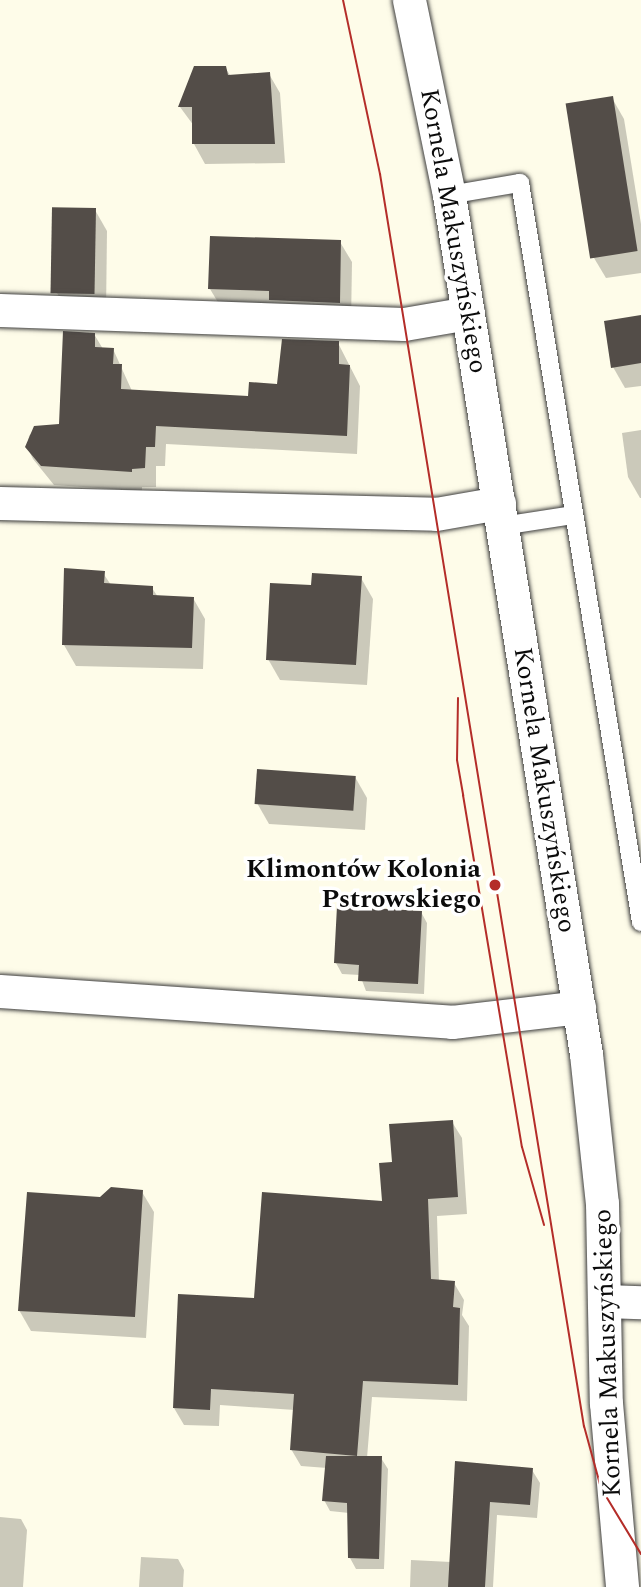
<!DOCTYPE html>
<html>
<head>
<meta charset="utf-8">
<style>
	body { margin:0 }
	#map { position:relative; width:641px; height:1587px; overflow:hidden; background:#fefce9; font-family:Spectral,serif }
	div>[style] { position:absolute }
	.shadow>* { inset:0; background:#0003 }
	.building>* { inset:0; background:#534d48; transform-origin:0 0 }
	.roads { filter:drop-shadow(0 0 2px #3e3e3e) drop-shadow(0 0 2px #3e3e3e) }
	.lane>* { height:18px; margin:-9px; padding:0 9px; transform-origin:9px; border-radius:9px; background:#fff }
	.street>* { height:33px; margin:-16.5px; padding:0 16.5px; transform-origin:16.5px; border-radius:16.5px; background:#fff }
	.tram>* { height:2px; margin:-1px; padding:0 1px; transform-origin:1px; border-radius:1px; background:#b42d29 }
	.dots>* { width:19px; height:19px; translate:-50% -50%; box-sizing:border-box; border:4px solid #fff; border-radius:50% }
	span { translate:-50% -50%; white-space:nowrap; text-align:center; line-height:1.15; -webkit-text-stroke:7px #fff; paint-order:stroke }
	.street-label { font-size:26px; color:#0b0b0b }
	.poi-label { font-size:26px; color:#0b0b0b; font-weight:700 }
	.right { translate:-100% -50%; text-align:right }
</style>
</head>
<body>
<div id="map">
	<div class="shadow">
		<div style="clip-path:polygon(225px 67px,231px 77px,269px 74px,280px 93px,285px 163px,205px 164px,194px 144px,194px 126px,180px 107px)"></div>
		<div style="clip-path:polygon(612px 98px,624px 119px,641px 224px,641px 273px,606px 278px,594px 258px)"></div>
		<div style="clip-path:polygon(95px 210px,107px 231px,106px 314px,66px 308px,54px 288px)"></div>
		<div style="clip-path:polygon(340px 242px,352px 262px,351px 323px,222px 309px,210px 289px)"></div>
		<div style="clip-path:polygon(641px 317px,641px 386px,625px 388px,613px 367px)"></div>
		<div style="clip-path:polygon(94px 334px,103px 349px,113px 349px,132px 391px,250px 398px,279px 386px,338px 343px,360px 386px,357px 454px,166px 444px,165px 466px,156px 466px,156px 487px,142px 487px,142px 491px,54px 485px,33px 459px,27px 447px,29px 436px,35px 428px,61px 426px)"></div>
		<div style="clip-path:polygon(641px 430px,641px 498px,640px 498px,628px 477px,622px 433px)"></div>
		<div style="clip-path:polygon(103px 573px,111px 585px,152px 588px,158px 597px,193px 598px,205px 619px,203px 669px,76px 666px,64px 645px)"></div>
		<div style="clip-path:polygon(361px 578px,373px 599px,367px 685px,280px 680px,268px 659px,312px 587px)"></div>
		<div style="clip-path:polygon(355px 777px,367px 798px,365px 830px,269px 824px,257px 803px)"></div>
		<div style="clip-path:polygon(421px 912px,427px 923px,424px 994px,366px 991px,360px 975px,342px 974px,336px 963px)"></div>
		<div style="clip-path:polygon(452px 1122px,462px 1138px,467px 1214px,437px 1216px,439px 1282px,454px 1283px,464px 1300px,462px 1315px,469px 1326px,467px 1401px,372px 1397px,367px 1458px,381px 1458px,388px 1469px,384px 1569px,356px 1569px,350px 1558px,349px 1513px,330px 1511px,324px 1500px,327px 1468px,301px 1466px,291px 1449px,295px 1410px,220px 1405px,219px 1426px,184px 1425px,174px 1408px,256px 1300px,384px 1203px,393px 1164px)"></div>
		<div style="clip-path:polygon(142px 1192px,154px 1212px,146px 1338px,31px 1331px,19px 1310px,100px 1199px)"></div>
		<div style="clip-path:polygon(457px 1463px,532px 1470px,540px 1483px,537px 1518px,497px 1515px,493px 1587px,410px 1587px,411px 1560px,451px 1562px)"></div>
		<div style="clip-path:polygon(0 1517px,21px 1519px,27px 1530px,23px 1587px,0 1587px)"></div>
		<div style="clip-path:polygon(141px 1557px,178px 1559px,184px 1570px,183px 1587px,139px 1587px)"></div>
	</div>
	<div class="building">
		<div style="clip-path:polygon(194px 66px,226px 66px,228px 75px,270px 72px,275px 144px,192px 144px,192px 107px,178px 107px)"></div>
		<div style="left:613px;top:96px;width:157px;height:48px;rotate:81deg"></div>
		<div style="left:96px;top:208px;width:86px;height:44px;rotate:91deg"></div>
		<div style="clip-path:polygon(210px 236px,341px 240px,340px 303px,269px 300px,269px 291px,208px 289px)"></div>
		<div style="clip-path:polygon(641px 315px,641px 363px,611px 368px,604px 321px)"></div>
		<div style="clip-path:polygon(63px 331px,95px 333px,95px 347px,114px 348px,113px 364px,122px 364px,121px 389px,248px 396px,249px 382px,277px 384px,282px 339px,339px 341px,339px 364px,350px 365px,347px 436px,156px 426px,155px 447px,146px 447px,145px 468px,132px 469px,132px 472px,41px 466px,25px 447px,34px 426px,59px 424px)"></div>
		<div style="clip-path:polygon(64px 568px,105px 571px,104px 583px,153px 586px,153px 595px,194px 597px,192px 648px,62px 645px)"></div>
		<div style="clip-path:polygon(312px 573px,362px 576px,356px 665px,266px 660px,270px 583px,311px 585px)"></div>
		<div style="left:257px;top:769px;width:99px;height:35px;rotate:4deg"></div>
		<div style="clip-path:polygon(337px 906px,422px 911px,418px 984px,358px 981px,359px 965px,334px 963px)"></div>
		<div style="clip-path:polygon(453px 1120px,458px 1197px,428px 1199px,431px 1279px,455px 1281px,453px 1307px,460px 1308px,458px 1385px,363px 1381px,357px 1456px,290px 1450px,294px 1394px,211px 1389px,210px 1410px,173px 1408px,178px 1294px,254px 1298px,262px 1192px,382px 1201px,379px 1163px,392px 1162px,389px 1124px)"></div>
		<div style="clip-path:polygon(111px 1187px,143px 1190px,135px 1317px,18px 1311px,27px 1192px,100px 1197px)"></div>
		<div style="clip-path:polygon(326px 1456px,382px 1456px,379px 1559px,348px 1558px,347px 1503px,322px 1501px)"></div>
		<div style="clip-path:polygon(455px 1461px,533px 1468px,530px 1505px,490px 1502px,485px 1587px,448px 1587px)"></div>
	</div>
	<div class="roads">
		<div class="lane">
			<div style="left:449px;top:195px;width:72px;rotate:-9.6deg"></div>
			<div style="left:520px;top:183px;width:749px;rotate:80.7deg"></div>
			<div style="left:502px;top:526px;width:72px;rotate:-8.8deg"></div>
		</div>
		<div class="street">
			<div style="left:409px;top:0;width:199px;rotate:78.4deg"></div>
			<div style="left:449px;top:195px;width:870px;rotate:80.94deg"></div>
			<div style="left:586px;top:1054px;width:150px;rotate:83.9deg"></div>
			<div style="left:602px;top:1203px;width:200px;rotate:88.9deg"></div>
			<div style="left:606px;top:1403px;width:185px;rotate:85deg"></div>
			<div style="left:0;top:310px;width:404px;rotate:2deg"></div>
			<div style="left:404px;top:324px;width:65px;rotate:-9.8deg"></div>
			<div style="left:0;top:503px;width:436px;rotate:1.4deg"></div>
			<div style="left:436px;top:514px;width:64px;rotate:-9.9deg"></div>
			<div style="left:0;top:991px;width:453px;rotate:3.9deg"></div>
			<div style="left:452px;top:1022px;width:128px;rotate:-6.7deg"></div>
			<div style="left:605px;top:1301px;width:36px;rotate:2deg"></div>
		</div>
	</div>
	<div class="tram">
		<div style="left:343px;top:0;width:178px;rotate:78deg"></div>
		<div style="left:380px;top:174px;width:1269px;rotate:80.75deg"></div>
		<div style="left:584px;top:1426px;width:64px;rotate:74.7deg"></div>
		<div style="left:601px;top:1488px;width:77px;rotate:58.8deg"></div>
		<div style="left:458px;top:698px;width:62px;rotate:90.9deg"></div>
		<div style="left:457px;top:760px;width:36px;rotate:80deg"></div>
		<div style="left:463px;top:795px;width:357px;rotate:80.5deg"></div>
		<div style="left:522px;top:1147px;width:81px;rotate:74.2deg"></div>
	</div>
	<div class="dots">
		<div style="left:495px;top:885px;background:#b42d29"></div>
	</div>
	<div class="street-label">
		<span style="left:453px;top:231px;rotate:80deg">Kornela Makuszyńskiego</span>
		<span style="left:544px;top:790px;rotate:81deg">Kornela Makuszyńskiego</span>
		<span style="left:608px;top:1353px;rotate:-92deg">Kornela Makuszyńskiego</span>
	</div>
	<div class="poi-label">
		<span class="right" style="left:481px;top:885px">Klimontów Kolonia<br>Pstrowskiego</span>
	</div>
</div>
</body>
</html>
